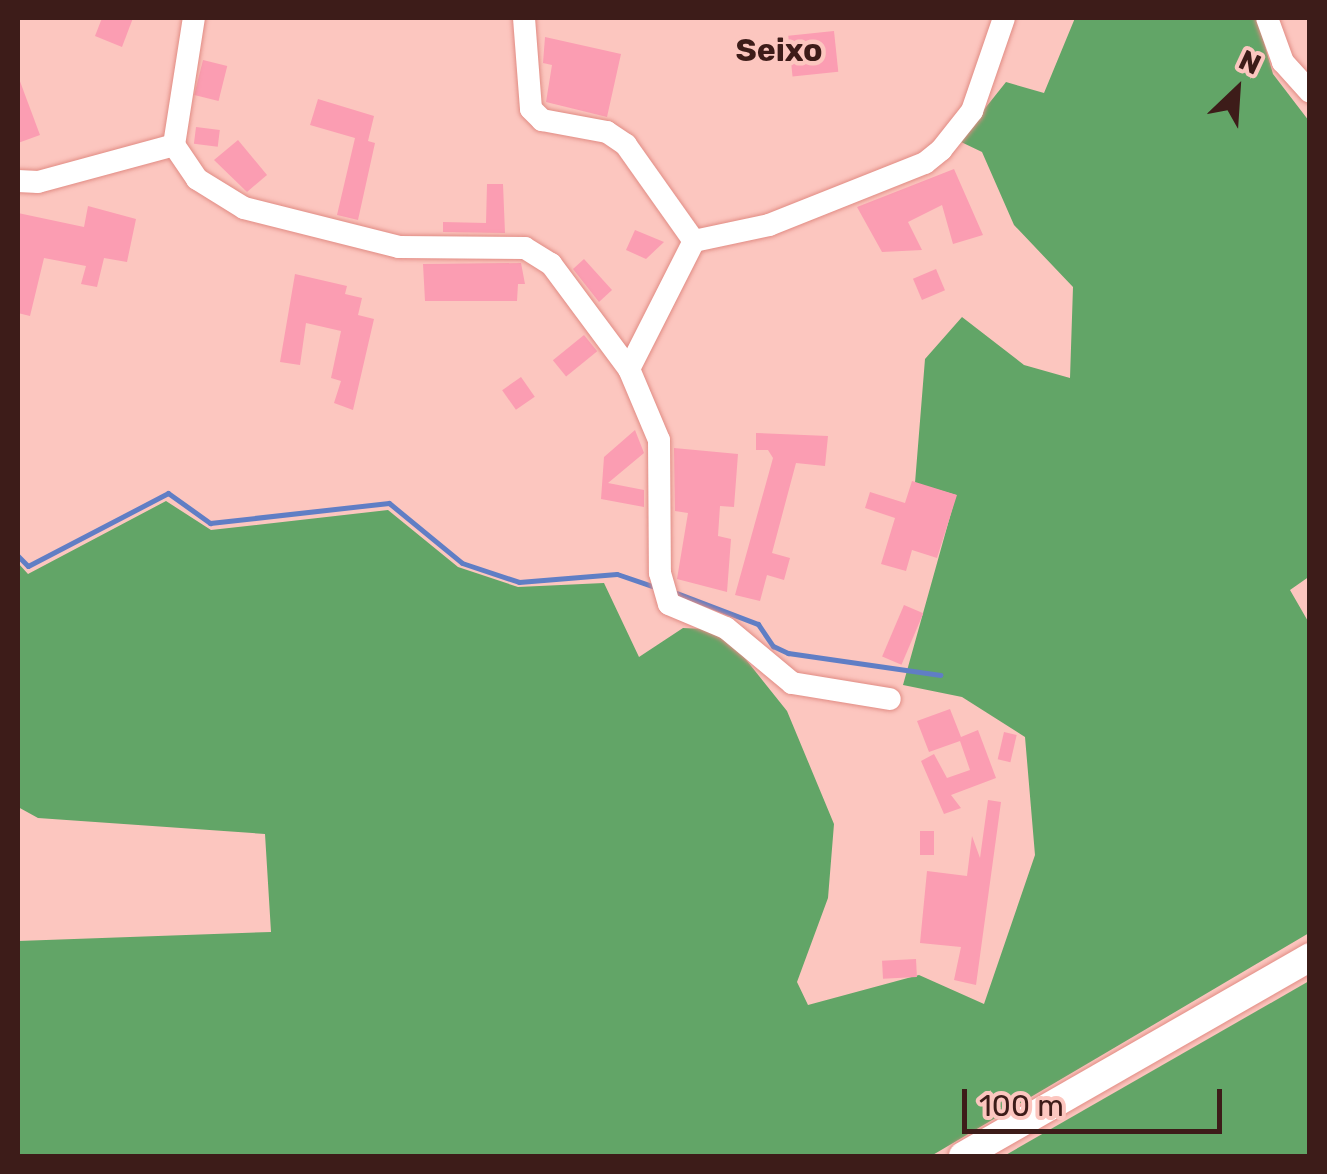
<!DOCTYPE html>
<html>
<head>
<meta charset="utf-8">
<style>
	body { margin:0 }
	#map { position:relative; width:1327px; height:1174px; overflow:hidden; background:#fcc6bf; font-family:Rubik,sans-serif }
	div>[style] { position:absolute }
	.forest>* { inset:0; background:#62a567 }
	.stream>* { height:5px; margin:-2.5px; padding:0 2.5px; transform-origin:2.5px; border-radius:2.5px; background:#607ec5 }
	.building>* { inset:0; background:#fb9db2; transform-origin:0 0 }
	.roads { filter:drop-shadow(0 0 2px #e18c84) drop-shadow(0 0 2px #e18c84) }
	.minor>* { height:22px; margin:-11px; padding:0 11px; transform-origin:11px; border-radius:11px; background:#fff }
	.major>* { height:28px; margin:-14px; padding:0 14px; transform-origin:14px; border-radius:14px; background:#fff }
	span { translate:-50% -50%; white-space:nowrap; text-align:center; line-height:1.15; -webkit-text-stroke:9px #fcc6bf; paint-order:stroke }
	.neighbourhood-label { font-size:32px; color:#3d1c19; font-weight:700 }
	.frame { position:absolute; inset:0; border:20px solid #3d1c19; pointer-events:none }
	.north { position:absolute; left:1187px; top:40px; width:100px; height:100px; -webkit-text-stroke:8px #fcc6bf; paint-order:stroke; rotate:25deg; font-size:28px; font-weight:700; line-height:40px; text-align:center; color:#3d1c19 }
	.north::after { content:''; display:block; margin:auto; width:35px; height:45px; background:#3d1c19; clip-path:polygon(50% 0,100% 100%,50% 72%,0 100%) }
	.scale { position:absolute; left:962px; top:1089px; width:260px; height:45px; box-sizing:border-box; border:5px solid #3d1c19; border-top:0; padding-left:12px; font-size:30px; line-height:35px; white-space:nowrap; color:#3d1c19; -webkit-text-stroke:8px #fcc6bf; paint-order:stroke }
</style>
</head>
<body>
<div id="map">
	<div class="forest">
		<div style="clip-path:polygon(1075px 18px,1257px 18px,1273px 74px,1309px 121px,1310px 576px,1290px 590px,1309px 623px,1309px 933px,931px 1156px,18px 1156px,18px 941px,271px 932px,265px 834px,38px 818px,18px 807px,18px 563px,28px 574px,166px 501px,211px 530px,388px 510px,458px 567px,518px 587px,604px 583px,639px 657px,683px 628px,705px 629px,736px 647px,787px 711px,834px 824px,828px 898px,797px 982px,808px 1005px,919px 975px,984px 1004px,1035px 855px,1025px 737px,962px 697px,903px 685px,956px 495px,915px 483px,925px 359px,962px 317px,1024px 365px,1070px 378px,1073px 287px,1014px 225px,982px 152px,959px 141px,1006px 82px,1044px 93px)"></div>
		<div style="clip-path:polygon(1309px 981px,1309px 1156px,1004px 1156px)"></div>
	</div>
	<div class="stream">
		<div style="left:18px;top:556px;width:14px;rotate:45deg"></div>
		<div style="left:28px;top:566px;width:158px;rotate:-27.5deg"></div>
		<div style="left:168px;top:493px;width:52px;rotate:35.5deg"></div>
		<div style="left:210px;top:523px;width:180px;rotate:-6.4deg"></div>
		<div style="left:389px;top:503px;width:94px;rotate:39.4deg"></div>
		<div style="left:462px;top:563px;width:60px;rotate:18.4deg"></div>
		<div style="left:519px;top:582px;width:98px;rotate:-4.7deg"></div>
		<div style="left:617px;top:574px;width:39px;rotate:19deg"></div>
		<div style="left:674px;top:592px;width:90px;rotate:20.9deg"></div>
		<div style="left:758px;top:624px;width:27px;rotate:56deg"></div>
		<div style="left:773px;top:646px;width:17px;rotate:25deg"></div>
		<div style="left:788px;top:653px;width:154px;rotate:8.2deg"></div>
	</div>
	<div class="building">
		<div style="clip-path:polygon(102px 18px,133px 18px,122px 47px,95px 36px)"></div>
		<div style="left:834px;top:31px;width:41px;height:46px;rotate:84deg"></div>
		<div style="clip-path:polygon(545px 37px,621px 54px,607px 117px,546px 102px,552px 65px,543px 63px)"></div>
		<div style="left:203px;top:60px;width:25px;height:36px;rotate:14deg"></div>
		<div style="clip-path:polygon(18px 76px,40px 135px,18px 143px)"></div>
		<div style="clip-path:polygon(318px 99px,374px 116px,368px 141px,375px 143px,358px 220px,337px 215px,355px 138px,310px 125px)"></div>
		<div style="left:196px;top:127px;width:24px;height:17px;rotate:7deg"></div>
		<div style="clip-path:polygon(238px 140px,267px 175px,247px 192px,214px 160px)"></div>
		<div style="clip-path:polygon(954px 169px,983px 235px,953px 244px,942px 205px,908px 222px,922px 250px,882px 252px,857px 207px)"></div>
		<div style="clip-path:polygon(487px 184px,503px 184px,505px 233px,443px 232px,443px 222px,486px 223px)"></div>
		<div style="clip-path:polygon(88px 206px,136px 219px,127px 262px,104px 258px,97px 287px,81px 284px,86px 266px,44px 258px,30px 316px,18px 313px,18px 213px,84px 227px)"></div>
		<div style="clip-path:polygon(635px 230px,664px 242px,646px 259px,626px 250px)"></div>
		<div style="clip-path:polygon(584px 259px,612px 290px,599px 302px,573px 269px)"></div>
		<div style="clip-path:polygon(521px 263px,525px 284px,518px 284px,517px 301px,425px 301px,423px 264px)"></div>
		<div style="left:936px;top:269px;width:23px;height:25px;rotate:67deg"></div>
		<div style="clip-path:polygon(295px 274px,347px 286px,345px 294px,362px 298px,358px 315px,374px 319px,353px 410px,334px 403px,341px 381px,331px 378px,341px 331px,306px 323px,300px 365px,280px 362px)"></div>
		<div style="left:584px;top:335px;width:21px;height:40px;rotate:51deg"></div>
		<div style="left:521px;top:377px;width:24px;height:23px;rotate:55deg"></div>
		<div style="clip-path:polygon(635px 430px,644px 453px,608px 483px,644px 490px,644px 507px,601px 499px,604px 457px)"></div>
		<div style="clip-path:polygon(756px 433px,828px 436px,825px 466px,796px 463px,772px 553px,790px 558px,784px 580px,767px 575px,760px 601px,735px 595px,773px 458px,768px 450px,756px 450px)"></div>
		<div style="clip-path:polygon(674px 448px,738px 454px,734px 507px,720px 506px,718px 536px,731px 539px,727px 592px,677px 579px,688px 513px,675px 511px)"></div>
		<div style="clip-path:polygon(912px 481px,957px 495px,937px 558px,912px 550px,906px 571px,881px 564px,895px 518px,865px 508px,870px 492px,905px 503px)"></div>
		<div style="left:904px;top:605px;width:21px;height:56px;rotate:23deg"></div>
		<div style="clip-path:polygon(950px 709px,961px 737px,978px 730px,996px 778px,951px 795px,961px 808px,944px 814px,921px 761px,934px 754px,947px 778px,970px 770px,960px 741px,929px 752px,917px 721px)"></div>
		<div style="left:1004px;top:732px;width:13px;height:28px;rotate:13deg"></div>
		<div style="clip-path:polygon(988px 800px,1001px 802px,976px 985px,954px 980px,961px 947px,920px 943px,927px 871px,967px 876px,972px 836px,980px 858px)"></div>
		<div style="left:920px;top:831px;width:14px;height:24px"></div>
		<div style="left:916px;top:959px;width:18px;height:34px;rotate:87deg"></div>
	</div>
	<div class="roads">
		<div class="minor">
			<div style="left:524px;top:18px;width:91px;rotate:85.6deg"></div>
			<div style="left:531px;top:109px;width:16px;rotate:45deg"></div>
			<div style="left:542px;top:120px;width:66px;rotate:10.5deg"></div>
			<div style="left:607px;top:132px;width:23px;rotate:34deg"></div>
			<div style="left:626px;top:145px;width:118px;rotate:54.7deg"></div>
			<div style="left:1267px;top:18px;width:47px;rotate:70deg"></div>
			<div style="left:1283px;top:62px;width:40px;rotate:48deg"></div>
			<div style="left:174px;top:145px;width:41px;rotate:55.9deg"></div>
			<div style="left:197px;top:179px;width:55px;rotate:31.7deg"></div>
			<div style="left:244px;top:208px;width:160px;rotate:14.1deg"></div>
			<div style="left:399px;top:247px;width:126px;rotate:0.5deg"></div>
			<div style="left:525px;top:248px;width:31px;rotate:32deg"></div>
			<div style="left:551px;top:264px;width:131px;rotate:53.4deg"></div>
			<div style="left:629px;top:369px;width:77px;rotate:67.1deg"></div>
			<div style="left:659px;top:440px;width:133px;rotate:89.6deg"></div>
			<div style="left:660px;top:573px;width:32px;rotate:74deg"></div>
			<div style="left:669px;top:604px;width:62px;rotate:22.8deg"></div>
			<div style="left:726px;top:628px;width:86px;rotate:39.8deg"></div>
			<div style="left:792px;top:683px;width:99px;rotate:9.3deg"></div>
			<div style="left:174px;top:145px;width:129px;rotate:-81.1deg"></div>
			<div style="left:18px;top:181px;width:20px;rotate:3deg"></div>
			<div style="left:38px;top:182px;width:141px;rotate:-15.2deg"></div>
			<div style="left:629px;top:369px;width:144px;rotate:-63.1deg"></div>
			<div style="left:694px;top:241px;width:77px;rotate:-12deg"></div>
			<div style="left:769px;top:225px;width:168px;rotate:-21.7deg"></div>
			<div style="left:925px;top:163px;width:21px;rotate:-39deg"></div>
			<div style="left:941px;top:150px;width:50px;rotate:-51.5deg"></div>
			<div style="left:972px;top:111px;width:98px;rotate:-71deg"></div>
		</div>
		<div class="major">
			<div style="left:963px;top:1156px;width:400px;rotate:-29.8deg"></div>
		</div>
	</div>
	<div class="neighbourhood-label">
		<span style="left:779px;top:50px">Seixo</span>
	</div>
	<div class="frame"></div>
	<div class="north">N</div>
	<div class="scale">100 m</div>
</div>
</body>
</html>
